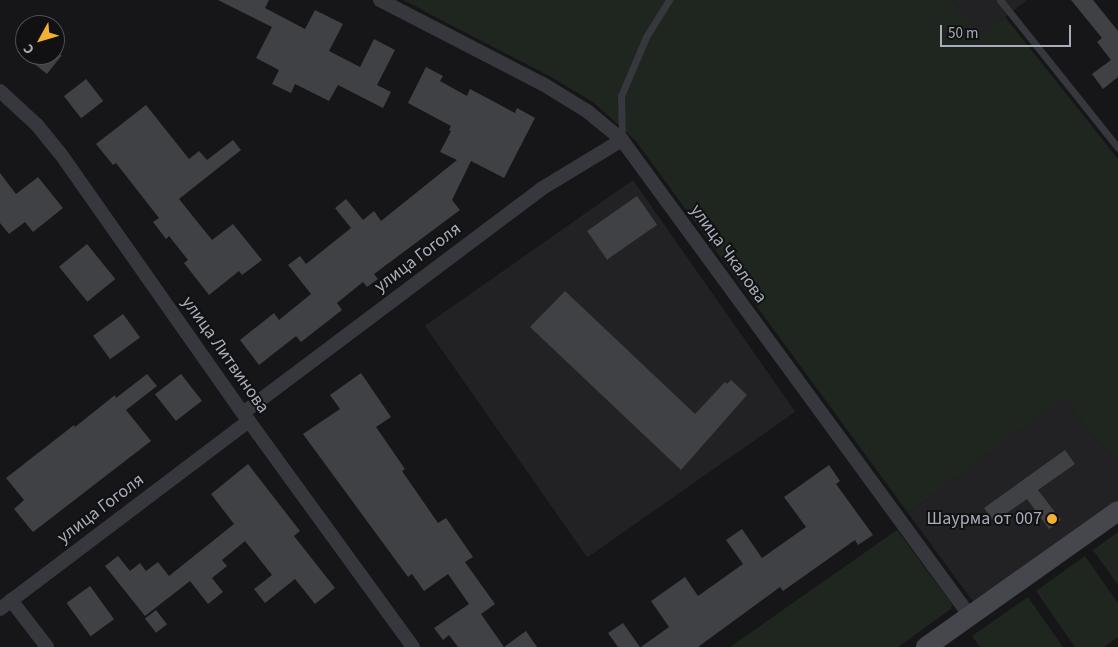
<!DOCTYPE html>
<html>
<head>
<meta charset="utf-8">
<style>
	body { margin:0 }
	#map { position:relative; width:1118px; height:647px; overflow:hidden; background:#161618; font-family:"Source Sans 3",sans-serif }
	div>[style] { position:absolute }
	.built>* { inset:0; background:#222225; transform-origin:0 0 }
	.green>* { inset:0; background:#1e261f }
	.building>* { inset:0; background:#404145; transform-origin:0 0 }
	.lane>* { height:7px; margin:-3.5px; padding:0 3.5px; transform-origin:3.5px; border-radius:3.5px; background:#37383d }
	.street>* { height:14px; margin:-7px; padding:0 7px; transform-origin:7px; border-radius:7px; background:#37383d }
	.secondary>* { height:20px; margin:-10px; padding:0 10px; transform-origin:10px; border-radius:10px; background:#45474d }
	.dots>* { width:14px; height:14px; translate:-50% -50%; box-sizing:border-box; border:2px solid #111113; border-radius:50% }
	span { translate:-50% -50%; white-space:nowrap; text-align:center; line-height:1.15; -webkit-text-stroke:4px #111113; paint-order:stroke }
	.street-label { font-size:18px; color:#a8adb8 }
	.poi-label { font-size:18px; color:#a8adb8 }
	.right { translate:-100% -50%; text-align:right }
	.north { position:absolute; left:15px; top:15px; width:50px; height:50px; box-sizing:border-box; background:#111113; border:1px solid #4d4f55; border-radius:50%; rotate:231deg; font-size:14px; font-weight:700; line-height:20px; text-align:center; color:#a8adb8 }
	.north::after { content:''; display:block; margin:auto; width:18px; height:22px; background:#f2b134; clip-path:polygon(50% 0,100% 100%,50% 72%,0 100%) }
	.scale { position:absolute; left:940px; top:25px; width:131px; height:22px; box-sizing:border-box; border:2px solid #a8adb8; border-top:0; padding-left:6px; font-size:15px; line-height:18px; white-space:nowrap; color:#a8adb8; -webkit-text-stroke:4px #111113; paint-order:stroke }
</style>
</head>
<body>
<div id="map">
	<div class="built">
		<div style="clip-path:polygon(952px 0,1027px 0,980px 36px)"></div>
		<div style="left:633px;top:180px;width:283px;height:254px;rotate:55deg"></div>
		<div style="clip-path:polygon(1064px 396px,1099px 444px,1118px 458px,1118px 501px,974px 603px,908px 513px)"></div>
	</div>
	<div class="green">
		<div style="clip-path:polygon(403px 0,952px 0,980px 35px,1005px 17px,1118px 159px,1118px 458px,1099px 444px,1064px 397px,908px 513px,635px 140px,593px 102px,553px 78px)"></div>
		<div style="clip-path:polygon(897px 530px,952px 604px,951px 609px,898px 647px,730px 647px)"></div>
		<div style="clip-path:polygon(1118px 532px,1118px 585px,1093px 550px)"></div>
		<div style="clip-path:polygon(1085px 556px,1118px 603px,1118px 637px,1104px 647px,1075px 647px,1036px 591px)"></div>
		<div style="clip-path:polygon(1028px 597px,1063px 647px,980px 647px,972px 636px)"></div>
	</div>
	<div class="building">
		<div style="clip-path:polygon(218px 0,269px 0,265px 8px,305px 29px,315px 10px,343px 24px,329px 51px,360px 67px,374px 39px,395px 50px,377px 85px,391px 92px,383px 108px,338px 85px,329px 101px,295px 84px,291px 93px,272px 84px,279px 70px,256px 58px,272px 27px)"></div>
		<div style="clip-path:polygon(1071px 0,1093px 0,1118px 31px,1118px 77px,1103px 89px,1092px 74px,1111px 60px,1097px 42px,1102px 38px)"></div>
		<div style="clip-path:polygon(23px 55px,62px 55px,47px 74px)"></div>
		<div style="clip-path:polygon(426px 67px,443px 76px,440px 81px,467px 96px,470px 89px,515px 113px,517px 108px,535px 118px,504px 178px,471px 161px,452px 200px,460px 210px,374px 274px,378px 279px,367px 287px,363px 282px,337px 303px,342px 310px,301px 342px,296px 336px,259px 365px,240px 340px,274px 313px,279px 320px,311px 294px,288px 265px,300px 256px,306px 264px,351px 228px,335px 208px,346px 199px,363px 220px,374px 211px,381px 221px,457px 160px,440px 152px,451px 131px,449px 130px,451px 126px,408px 103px)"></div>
		<div style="left:86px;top:79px;width:28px;height:28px;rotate:52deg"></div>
		<div style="clip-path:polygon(146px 105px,189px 159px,199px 151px,207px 160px,233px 140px,241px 150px,179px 199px,212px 240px,233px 224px,262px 260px,242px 275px,239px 271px,209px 295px,184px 263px,188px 260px,169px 236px,166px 239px,153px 222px,159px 218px,116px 163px,113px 165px,96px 144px)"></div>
		<div style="clip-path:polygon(0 173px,16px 194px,38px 177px,63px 208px,33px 232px,25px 222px,9px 234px,0 223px)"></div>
		<div style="left:637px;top:196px;width:35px;height:61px;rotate:55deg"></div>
		<div style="left:87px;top:244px;width:45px;height:36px;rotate:51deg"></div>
		<div style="clip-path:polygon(565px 291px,695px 414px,725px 382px,727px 384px,731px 380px,747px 395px,681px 470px,530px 327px)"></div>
		<div style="left:123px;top:314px;width:29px;height:37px;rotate:54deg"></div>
		<div style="clip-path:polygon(361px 373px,391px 417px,376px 427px,405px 469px,402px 471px,438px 523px,446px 518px,473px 557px,465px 562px,495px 604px,481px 614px,504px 647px,526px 631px,537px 647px,458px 647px,449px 635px,443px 640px,434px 628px,469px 604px,448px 574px,424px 591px,412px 574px,408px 577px,303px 434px,340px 409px,330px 395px)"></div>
		<div style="clip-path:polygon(147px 374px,157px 386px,126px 410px,151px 441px,33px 532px,14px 509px,24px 500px,6px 478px,74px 425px,75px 427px,115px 395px,116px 398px)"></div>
		<div style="left:181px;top:374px;width:34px;height:33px;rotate:52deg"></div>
		<div style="clip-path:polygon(1065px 450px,1075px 464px,1038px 490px,1061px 520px,1049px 529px,1027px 499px,994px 522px,984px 508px)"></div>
		<div style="clip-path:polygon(248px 464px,300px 531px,294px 536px,335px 588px,315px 604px,295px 579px,265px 603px,254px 589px,272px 575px,245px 541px,222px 560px,227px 566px,212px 578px,223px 592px,208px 604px,190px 581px,145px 616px,105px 566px,118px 556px,130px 571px,140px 563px,146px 571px,158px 562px,169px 576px,234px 524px,211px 494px)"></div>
		<div style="clip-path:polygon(829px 465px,840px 481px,836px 484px,873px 535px,858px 545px,855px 540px,783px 591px,780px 587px,698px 647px,641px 647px,669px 627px,651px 601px,685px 577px,698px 596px,743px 564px,726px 540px,742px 529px,762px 558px,806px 527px,784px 497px)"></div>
		<div style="left:90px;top:586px;width:41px;height:29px;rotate:54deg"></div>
		<div style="left:156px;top:610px;width:18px;height:14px;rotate:52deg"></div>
		<div style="clip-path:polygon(623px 623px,640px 647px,618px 647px,608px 633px)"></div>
	</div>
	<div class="lane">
		<div style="left:1000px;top:0;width:189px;rotate:51.4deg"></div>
		<div style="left:622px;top:140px;width:44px;rotate:-91.3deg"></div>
		<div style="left:621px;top:96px;width:64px;rotate:-67deg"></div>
		<div style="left:646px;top:37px;width:44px;rotate:-58.1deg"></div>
	</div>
	<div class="street">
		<div style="left:380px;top:0;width:183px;rotate:27.3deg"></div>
		<div style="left:543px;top:84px;width:52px;rotate:31.5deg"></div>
		<div style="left:587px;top:111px;width:45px;rotate:39.6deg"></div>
		<div style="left:622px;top:140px;width:590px;rotate:53.83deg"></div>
		<div style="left:0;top:91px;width:50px;rotate:42.6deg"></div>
		<div style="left:37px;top:125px;width:36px;rotate:51deg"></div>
		<div style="left:60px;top:153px;width:318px;rotate:54.9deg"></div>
		<div style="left:243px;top:413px;width:289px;rotate:54deg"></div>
		<div style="left:243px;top:413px;width:373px;rotate:-36.9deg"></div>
		<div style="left:541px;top:189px;width:95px;rotate:-31.2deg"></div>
		<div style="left:11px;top:600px;width:59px;rotate:52.5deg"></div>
		<div style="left:0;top:609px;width:312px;rotate:-37.1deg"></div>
	</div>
	<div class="secondary">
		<div style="left:926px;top:647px;width:235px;rotate:-35.3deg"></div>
	</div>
	<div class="dots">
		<div style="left:1052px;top:519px;background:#f2b134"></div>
	</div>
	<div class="street-label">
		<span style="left:728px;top:254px;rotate:54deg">улица Чкалова</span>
		<span style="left:418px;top:258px;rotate:-37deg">улица Гоголя</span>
		<span style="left:225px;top:355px;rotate:55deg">улица Литвинова</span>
		<span style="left:101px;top:509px;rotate:-37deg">улица Гоголя</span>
	</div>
	<div class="poi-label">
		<span class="right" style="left:1042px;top:519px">Шаурма от 007</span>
	</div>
	<div class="north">С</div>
	<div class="scale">50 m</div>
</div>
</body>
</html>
